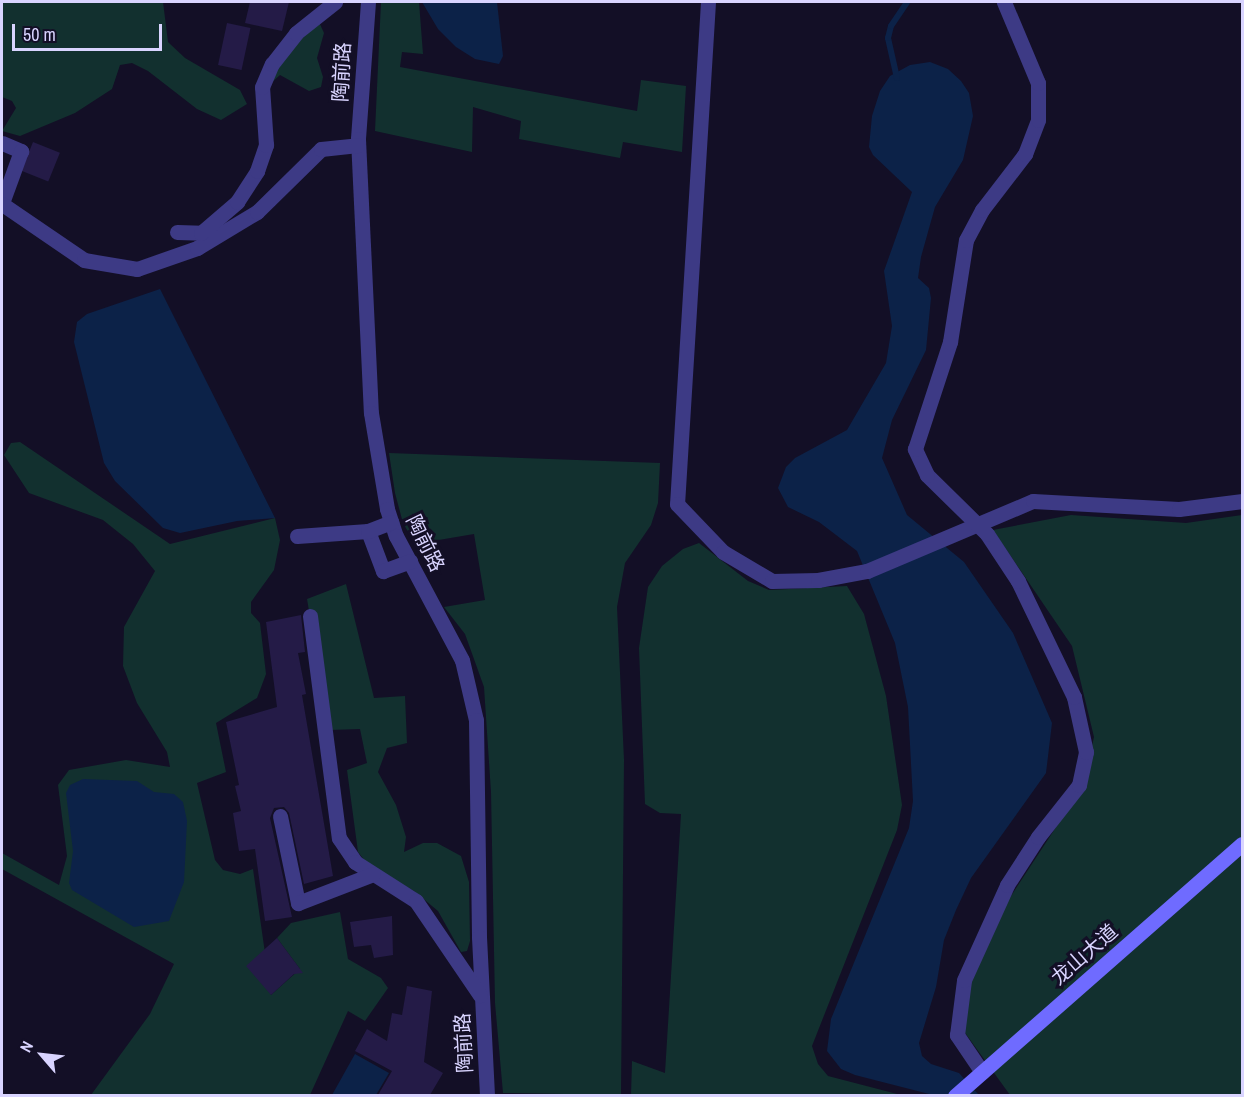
<!DOCTYPE html>
<html>
<head>
<meta charset="utf-8">
<style>
	body { margin:0 }
	#map { position:relative; width:1244px; height:1097px; overflow:hidden; background:#130f26; font-family:"Archivo Narrow","Noto Sans SC",sans-serif }
	div>[style] { position:absolute }
	.green>* { inset:0; background:#12302f }
	.water>* { inset:0; background:#0c2248 }
	.stream>* { height:6px; margin:-3px; padding:0 3px; transform-origin:3px; border-radius:3px; background:#0c2248 }
	.building>* { inset:0; background:#241b47; transform-origin:0 0 }
	.minor>* { height:15px; margin:-7.5px; padding:0 7.5px; transform-origin:7.5px; border-radius:7.5px; background:#3d3a85 }
	.secondary>* { height:15px; margin:-7.5px; padding:0 7.5px; transform-origin:7.5px; border-radius:7.5px; background:#6f6bff }
	span { translate:-50% -50%; white-space:nowrap; text-align:center; line-height:1.15; -webkit-text-stroke:6px #130f26; paint-order:stroke }
	.street-label { font-size:20px; color:#d9d4ff }
	.frame { position:absolute; inset:0; border:3px solid #d9d4ff; pointer-events:none }
	.north { position:absolute; left:12px; top:1025px; width:60px; height:60px; -webkit-text-stroke:4px #130f26; paint-order:stroke; rotate:298deg; font-size:16px; font-weight:700; line-height:24px; text-align:center; color:#d9d4ff }
	.north::after { content:''; display:block; margin:auto; width:21px; height:27px; background:#d9d4ff; clip-path:polygon(50% 0,100% 100%,50% 72%,0 100%) }
	.scale { position:absolute; left:12px; top:24px; width:150px; height:27px; box-sizing:border-box; border:3px solid #d9d4ff; border-top:0; padding-left:8px; font-size:18px; line-height:21px; white-space:nowrap; color:#d9d4ff; -webkit-text-stroke:4px #130f26; paint-order:stroke }
</style>
</head>
<body>
<div id="map">
	<div class="green">
		<div style="clip-path:polygon(2px 2px,163px 2px,168px 42px,185px 58px,240px 90px,247px 104px,221px 120px,197px 109px,148px 71px,132px 63px,120px 65px,112px 89px,75px 113px,20px 136px,2px 131px,16px 108px,12px 101px,2px 97px)"></div>
		<div style="clip-path:polygon(381px 2px,419px 2px,423px 54px,402px 52px,400px 67px,637px 111px,641px 80px,686px 86px,682px 152px,623px 142px,620px 158px,519px 139px,521px 121px,473px 107px,472px 152px,375px 131px)"></div>
		<div style="clip-path:polygon(319px 22px,324px 33px,317px 58px,323px 77px,321px 87px,309px 91px,280px 75px,269px 85px,288px 52px)"></div>
		<div style="clip-path:polygon(20px 442px,170px 544px,275px 518px,280px 540px,274px 570px,251px 602px,251px 613px,260px 623px,266px 674px,257px 698px,216px 723px,226px 772px,197px 783px,215px 860px,223px 870px,240px 874px,253px 869px,271px 995px,300px 969px,277px 938px,291px 923px,340px 912px,348px 959px,381px 978px,388px 988px,365px 1021px,348px 1011px,310px 1095px,91px 1095px,150px 1014px,174px 964px,2px 869px,2px 853px,59px 885px,67px 856px,58px 785px,69px 770px,126px 760px,170px 767px,167px 752px,137px 703px,123px 666px,124px 627px,155px 571px,133px 544px,103px 520px,29px 493px,4px 455px,11px 443px)"></div>
		<div style="clip-path:polygon(389px 453px,660px 463px,658px 503px,651px 525px,625px 563px,617px 607px,624px 760px,621px 1095px,503px 1093px,495px 1003px,491px 792px,484px 687px,465px 634px,444px 607px,485px 600px,474px 534px,415px 544px,403px 523px,395px 493px)"></div>
		<div style="clip-path:polygon(1071px 515px,1186px 523px,1242px 515px,1242px 1095px,1010px 1095px,963px 1030px,965px 982px,984px 937px,1083px 786px,1094px 737px,1072px 646px,993px 530px)"></div>
		<div style="clip-path:polygon(699px 543px,748px 581px,769px 590px,847px 586px,864px 614px,886px 696px,902px 805px,897px 830px,812px 1046px,818px 1064px,828px 1076px,901px 1095px,631px 1095px,632px 1061px,665px 1073px,681px 814px,660px 813px,645px 804px,639px 648px,648px 587px,662px 566px,683px 549px)"></div>
		<div style="clip-path:polygon(346px 584px,374px 698px,405px 696px,407px 743px,387px 748px,378px 772px,396px 805px,406px 837px,404px 852px,423px 843px,437px 843px,461px 856px,469px 882px,470px 941px,467px 951px,461px 952px,438px 911px,414px 891px,369px 866px,358px 852px,347px 770px,367px 763px,360px 729px,329px 730px,307px 599px)"></div>
	</div>
	<div class="water">
		<div style="clip-path:polygon(422px 2px,497px 2px,503px 56px,499px 64px,475px 59px,456px 47px,438px 29px)"></div>
		<div style="clip-path:polygon(930px 62px,948px 69px,961px 81px,969px 93px,973px 116px,963px 160px,935px 207px,921px 257px,918px 278px,929px 288px,931px 298px,926px 350px,892px 420px,882px 458px,907px 515px,964px 562px,1013px 633px,1052px 723px,1046px 773px,971px 878px,956px 910px,944px 940px,936px 987px,919px 1043px,922px 1056px,931px 1064px,959px 1073px,979px 1095px,933px 1095px,855px 1075px,841px 1069px,827px 1051px,831px 1019px,909px 828px,913px 801px,908px 707px,895px 643px,857px 551px,819px 522px,788px 507px,778px 488px,786px 467px,795px 458px,847px 430px,886px 363px,892px 326px,884px 271px,912px 192px,873px 155px,869px 147px,872px 116px,880px 91px,890px 76px,910px 65px)"></div>
		<div style="clip-path:polygon(160px 289px,275px 518px,237px 521px,180px 533px,163px 528px,115px 481px,104px 463px,74px 342px,77px 322px,87px 314px)"></div>
		<div style="clip-path:polygon(83px 779px,137px 781px,154px 792px,174px 794px,183px 802px,187px 821px,184px 882px,169px 921px,134px 927px,72px 890px,69px 883px,73px 851px,66px 793px,70px 785px)"></div>
		<div style="clip-path:polygon(355px 1054px,389px 1073px,376px 1095px,332px 1095px)"></div>
	</div>
	<div class="stream">
		<div style="left:897px;top:78px;width:41px;rotate:-102.7deg"></div>
		<div style="left:888px;top:38px;width:12px;rotate:-76deg"></div>
		<div style="left:891px;top:26px;width:29px;rotate:-56deg"></div>
	</div>
	<div class="building">
		<div style="clip-path:polygon(250px 2px,289px 2px,282px 31px,245px 23px)"></div>
		<div style="left:227px;top:23px;width:24px;height:43px;rotate:12deg"></div>
		<div style="left:33px;top:142px;width:29px;height:31px;rotate:22deg"></div>
		<div style="clip-path:polygon(301px 615px,305px 652px,298px 653px,306px 694px,302px 695px,333px 876px,304px 884px,289px 813px,284px 807px,274px 808px,270px 818px,292px 917px,265px 921px,255px 849px,239px 851px,233px 813px,241px 811px,235px 786px,239px 785px,226px 722px,277px 707px,266px 622px)"></div>
		<div style="clip-path:polygon(392px 916px,393px 955px,374px 958px,371px 945px,354px 947px,350px 922px)"></div>
		<div style="clip-path:polygon(277px 938px,303px 973px,294px 974px,271px 995px,246px 966px)"></div>
		<div style="clip-path:polygon(407px 986px,432px 991px,424px 1062px,443px 1073px,430px 1095px,378px 1095px,392px 1071px,355px 1051px,367px 1029px,387px 1041px,392px 1013px,402px 1015px)"></div>
	</div>
	<div class="minor">
		<div style="left:368px;top:2px;width:137px;rotate:94.2deg"></div>
		<div style="left:358px;top:139px;width:274px;rotate:87.3deg"></div>
		<div style="left:371px;top:413px;width:97px;rotate:80.5deg"></div>
		<div style="left:387px;top:509px;width:28px;rotate:72deg"></div>
		<div style="left:396px;top:536px;width:140px;rotate:62deg"></div>
		<div style="left:462px;top:660px;width:62px;rotate:76.9deg"></div>
		<div style="left:476px;top:720px;width:217px;rotate:89.2deg"></div>
		<div style="left:479px;top:937px;width:159px;rotate:87.1deg"></div>
		<div style="left:708px;top:2px;width:503px;rotate:93.53deg"></div>
		<div style="left:677px;top:504px;width:66px;rotate:46.2deg"></div>
		<div style="left:723px;top:552px;width:57px;rotate:30.6deg"></div>
		<div style="left:772px;top:581px;width:46px;rotate:-1.2deg"></div>
		<div style="left:818px;top:580px;width:50px;rotate:-10.4deg"></div>
		<div style="left:867px;top:571px;width:180px;rotate:-22.9deg"></div>
		<div style="left:1033px;top:501px;width:146px;rotate:3.1deg"></div>
		<div style="left:1179px;top:509px;width:64px;rotate:-7.2deg"></div>
		<div style="left:2px;top:143px;width:21px;rotate:23deg"></div>
		<div style="left:21px;top:151px;width:55px;rotate:110.1deg"></div>
		<div style="left:2px;top:204px;width:99px;rotate:34.3deg"></div>
		<div style="left:84px;top:260px;width:54px;rotate:9.6deg"></div>
		<div style="left:137px;top:269px;width:64px;rotate:-19.3deg"></div>
		<div style="left:197px;top:248px;width:70px;rotate:-31deg"></div>
		<div style="left:257px;top:212px;width:90px;rotate:-44.5deg"></div>
		<div style="left:321px;top:149px;width:37px;rotate:-6deg"></div>
		<div style="left:177px;top:232px;width:24px;rotate:2deg"></div>
		<div style="left:201px;top:233px;width:48px;rotate:-40.7deg"></div>
		<div style="left:237px;top:202px;width:37px;rotate:-57deg"></div>
		<div style="left:257px;top:171px;width:28px;rotate:-71deg"></div>
		<div style="left:266px;top:145px;width:58px;rotate:-93.9deg"></div>
		<div style="left:262px;top:87px;width:25px;rotate:-67deg"></div>
		<div style="left:272px;top:64px;width:39px;rotate:-52deg"></div>
		<div style="left:296px;top:33px;width:50px;rotate:-38.5deg"></div>
		<div style="left:368px;top:531px;width:43px;rotate:69.4deg"></div>
		<div style="left:383px;top:571px;width:29px;rotate:-20deg"></div>
		<div style="left:297px;top:536px;width:71px;rotate:-4deg"></div>
		<div style="left:368px;top:531px;width:25px;rotate:-21deg"></div>
		<div style="left:310px;top:616px;width:224px;rotate:82.6deg"></div>
		<div style="left:339px;top:838px;width:29px;rotate:56deg"></div>
		<div style="left:355px;top:862px;width:72px;rotate:32.6deg"></div>
		<div style="left:416px;top:901px;width:114px;rotate:55.8deg"></div>
		<div style="left:280px;top:816px;width:89px;rotate:78.3deg"></div>
		<div style="left:298px;top:903px;width:80px;rotate:-21.1deg"></div>
		<div style="left:982px;top:1072px;width:45px;rotate:-124deg"></div>
		<div style="left:957px;top:1035px;width:55px;rotate:-82.7deg"></div>
		<div style="left:964px;top:980px;width:104px;rotate:-65.6deg"></div>
		<div style="left:1007px;top:885px;width:57px;rotate:-57.1deg"></div>
		<div style="left:1038px;top:837px;width:66px;rotate:-51.7deg"></div>
		<div style="left:1079px;top:785px;width:34px;rotate:-78deg"></div>
		<div style="left:1086px;top:752px;width:56px;rotate:-102.3deg"></div>
		<div style="left:1074px;top:697px;width:129px;rotate:-115.8deg"></div>
		<div style="left:1018px;top:581px;width:56px;rotate:-123.4deg"></div>
		<div style="left:987px;top:534px;width:84px;rotate:-135.5deg"></div>
		<div style="left:927px;top:475px;width:29px;rotate:-115deg"></div>
		<div style="left:915px;top:449px;width:113px;rotate:-71.9deg"></div>
		<div style="left:950px;top:342px;width:103px;rotate:-81.1deg"></div>
		<div style="left:966px;top:240px;width:34px;rotate:-62deg"></div>
		<div style="left:982px;top:210px;width:71px;rotate:-52.5deg"></div>
		<div style="left:1025px;top:154px;width:36px;rotate:-69deg"></div>
		<div style="left:1038px;top:120px;width:37px;rotate:-90deg"></div>
		<div style="left:1038px;top:83px;width:88px;rotate:-112.8deg"></div>
	</div>
	<div class="secondary">
		<div style="left:955px;top:1096px;width:382px;rotate:-41.3deg"></div>
	</div>
	<div class="street-label">
		<span style="left:341px;top:72px;rotate:-87deg">陶前路</span>
		<span style="left:426px;top:543px;rotate:64deg">陶前路</span>
		<span style="left:1084px;top:954px;rotate:-41deg">龙山大道</span>
		<span style="left:463px;top:1043px;rotate:-93deg">陶前路</span>
	</div>
	<div class="frame"></div>
	<div class="north">N</div>
	<div class="scale">50 m</div>
</div>
</body>
</html>
